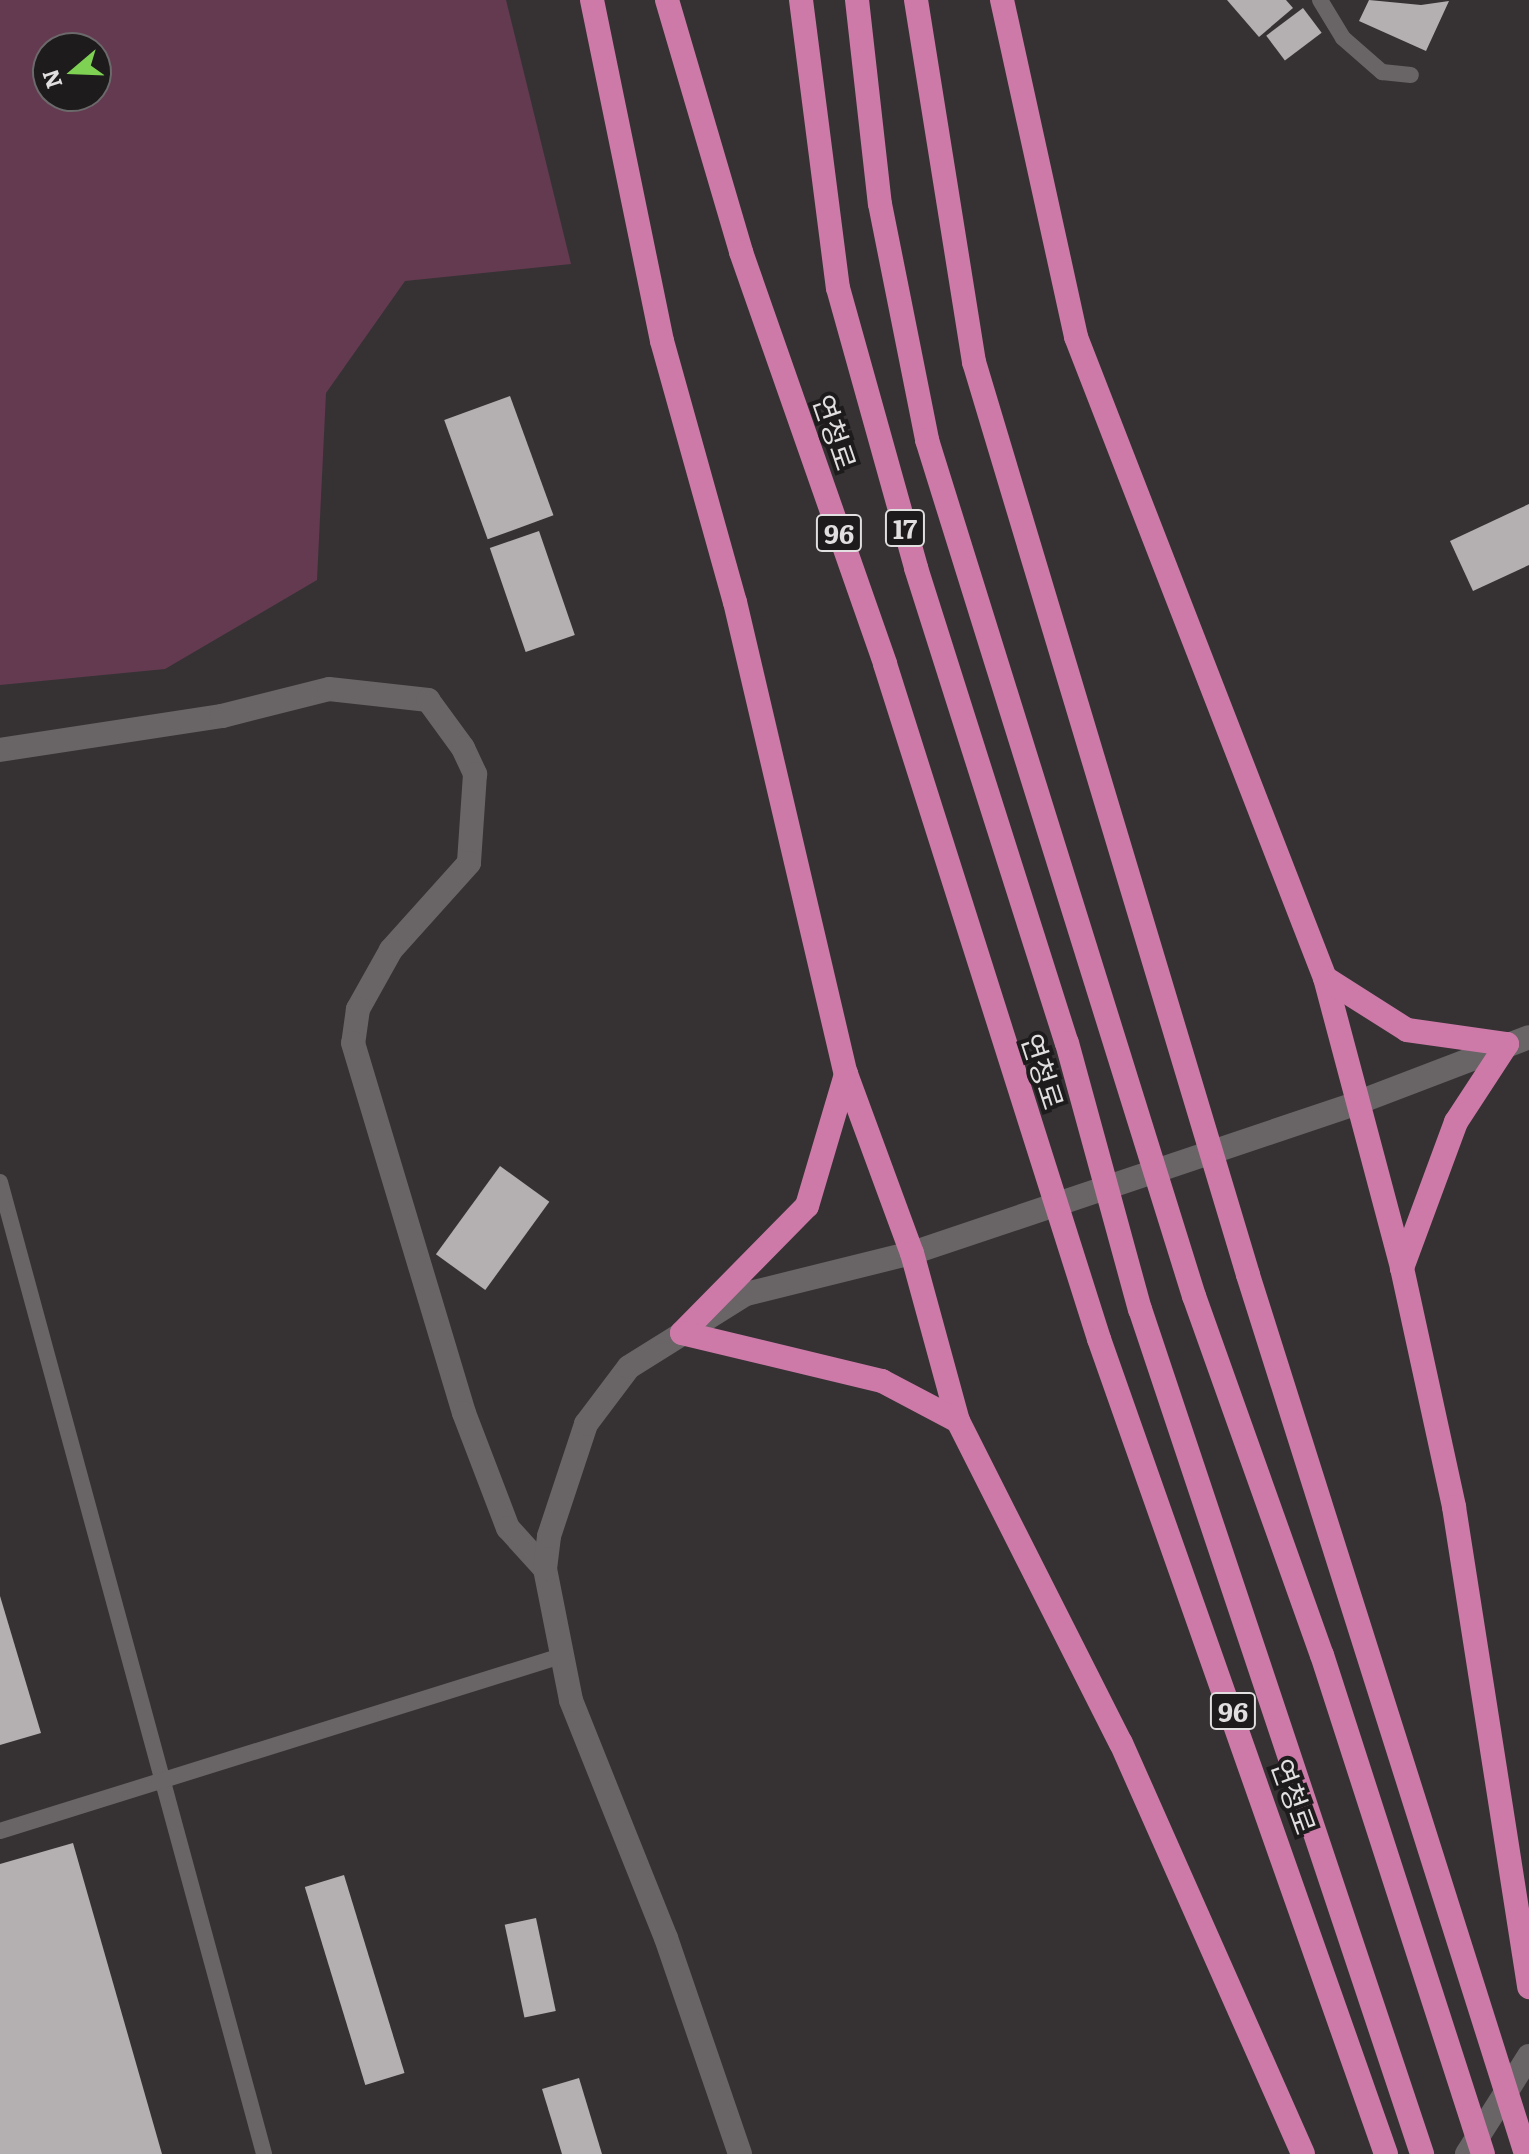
<!DOCTYPE html>
<html>
<head>
<meta charset="utf-8">
<style>
	body { margin:0 }
	#map { position:relative; width:1529px; height:2154px; overflow:hidden; background:#363234; font-family:Literata,"Noto Sans KR",serif }
	div>[style] { position:absolute }
	.green>* { inset:0; background:#643a51 }
	.building>* { inset:0; background:#b4afb1; transform-origin:0 0 }
	.lane>* { height:16px; margin:-8px; padding:0 8px; transform-origin:8px; border-radius:8px; background:#696466 }
	.street>* { height:24px; margin:-12px; padding:0 12px; transform-origin:12px; border-radius:12px; background:#696466 }
	.secondary>* { height:24px; margin:-12px; padding:0 12px; transform-origin:12px; border-radius:12px; background:#696466 }
	.highway>* { height:24px; margin:-12px; padding:0 12px; transform-origin:12px; border-radius:12px; background:#cd7aa8 }
	span { translate:-50% -50%; white-space:nowrap; text-align:center; line-height:1.15; -webkit-text-stroke:8px #1d1b1c; paint-order:stroke }
	.shield-label span { padding:2px 6px; background:#1d1b1c; border:2px solid; border-radius:6px; -webkit-text-stroke-width:0 }
	.shield-label { font-size:26px; color:#e1dfe0; font-weight:700 }
	.street-label { font-size:28px; color:#e1dfe0 }
	.north { position:absolute; left:32px; top:32px; width:80px; height:80px; box-sizing:border-box; background:#1d1b1c; border:2px solid #6b696a; border-radius:50%; rotate:251deg; font-size:22px; font-weight:700; line-height:32px; text-align:center; color:#e1dfe0 }
	.north::after { content:''; display:block; margin:auto; width:28px; height:36px; background:#7ed153; clip-path:polygon(50% 0,100% 100%,50% 72%,0 100%) }
</style>
</head>
<body>
<div id="map">
	<div class="green">
		<div style="clip-path:polygon(evenodd,0 0,506px 0,571px 264px,405px 281px,326px 393px,317px 580px,165px 669px,0 685px,0 0,48px 48px,96px 48px,96px 96px,48px 96px,48px 48px)"></div>
	</div>
	<div class="building">
		<div style="clip-path:polygon(1227px 0,1286px 0,1293px 8px,1259px 37px)"></div>
		<div style="clip-path:polygon(1369px 0,1421px 5px,1449px 1px,1426px 51px,1359px 21px)"></div>
		<div style="left:1303px;top:8px;width:31px;height:46px;rotate:53deg"></div>
		<div style="left:510px;top:396px;width:127px;height:70px;rotate:70deg"></div>
		<div style="clip-path:polygon(1529px 504px,1529px 565px,1473px 591px,1450px 541px)"></div>
		<div style="left:539px;top:531px;width:110px;height:52px;rotate:71deg"></div>
		<div style="left:500px;top:1166px;width:61px;height:109px;rotate:36deg"></div>
		<div style="clip-path:polygon(0 1596px,41px 1733px,0 1745px)"></div>
		<div style="clip-path:polygon(73px 1843px,162px 2154px,0 2154px,0 1864px)"></div>
		<div style="left:344px;top:1875px;width:207px;height:41px;rotate:73deg"></div>
		<div style="left:536px;top:1918px;width:95px;height:32px;rotate:78deg"></div>
		<div style="clip-path:polygon(579px 2078px,602px 2154px,562px 2154px,542px 2089px)"></div>
	</div>
	<div class="lane">
		<div style="left:1320px;top:0;width:44px;rotate:58.8deg"></div>
		<div style="left:1343px;top:38px;width:52px;rotate:41.1deg"></div>
		<div style="left:1382px;top:72px;width:29px;rotate:6deg"></div>
		<div style="left:0;top:1182px;width:1007px;rotate:74.8deg"></div>
		<div style="left:0;top:1831px;width:588px;rotate:-17.32deg"></div>
	</div>
	<div class="street">
		<div style="left:0;top:750px;width:225px;rotate:-8.7deg"></div>
		<div style="left:222px;top:716px;width:110px;rotate:-14.2deg"></div>
		<div style="left:329px;top:689px;width:100px;rotate:6.3deg"></div>
		<div style="left:428px;top:700px;width:59px;rotate:53.9deg"></div>
		<div style="left:463px;top:748px;width:29px;rotate:65deg"></div>
		<div style="left:475px;top:774px;width:89px;rotate:93.9deg"></div>
		<div style="left:469px;top:863px;width:117px;rotate:131.9deg"></div>
		<div style="left:391px;top:950px;width:68px;rotate:119.2deg"></div>
		<div style="left:358px;top:1009px;width:34px;rotate:98deg"></div>
		<div style="left:353px;top:1043px;width:386px;rotate:73.3deg"></div>
		<div style="left:464px;top:1413px;width:123px;rotate:69.1deg"></div>
		<div style="left:508px;top:1528px;width:55px;rotate:47.9deg"></div>
		<div style="left:912px;top:1253px;width:466px;rotate:-18.6deg"></div>
		<div style="left:1354px;top:1104px;width:187px;rotate:-20.9deg"></div>
	</div>
	<div class="secondary">
		<div style="left:740px;top:2154px;width:228px;rotate:-108.9deg"></div>
		<div style="left:666px;top:1938px;width:256px;rotate:-111.8deg"></div>
		<div style="left:571px;top:1700px;width:134px;rotate:-101.2deg"></div>
		<div style="left:545px;top:1569px;width:33px;rotate:-83deg"></div>
		<div style="left:549px;top:1536px;width:118px;rotate:-71.7deg"></div>
		<div style="left:586px;top:1424px;width:71px;rotate:-53deg"></div>
		<div style="left:629px;top:1367px;width:138px;rotate:-32deg"></div>
		<div style="left:746px;top:1294px;width:171px;rotate:-13.9deg"></div>
		<div style="left:1467px;top:2154px;width:116px;rotate:-57.7deg"></div>
	</div>
	<div class="highway">
		<div style="left:592px;top:0;width:348px;rotate:78.4deg"></div>
		<div style="left:662px;top:341px;width:271px;rotate:74.4deg"></div>
		<div style="left:735px;top:602px;width:485px;rotate:76.8deg"></div>
		<div style="left:846px;top:1074px;width:191px;rotate:69.8deg"></div>
		<div style="left:912px;top:1253px;width:174px;rotate:74.7deg"></div>
		<div style="left:958px;top:1421px;width:361px;rotate:63.2deg"></div>
		<div style="left:1121px;top:1743px;width:449px;rotate:66.1deg"></div>
		<div style="left:667px;top:0;width:263px;rotate:73.6deg"></div>
		<div style="left:741px;top:252px;width:436px;rotate:70.7deg"></div>
		<div style="left:885px;top:664px;width:708px;rotate:72.41deg"></div>
		<div style="left:1099px;top:1339px;width:864px;rotate:70.6deg"></div>
		<div style="left:801px;top:0;width:290px;rotate:82.7deg"></div>
		<div style="left:838px;top:288px;width:291px;rotate:74.4deg"></div>
		<div style="left:916px;top:568px;width:498px;rotate:72.4deg"></div>
		<div style="left:1067px;top:1043px;width:276px;rotate:74.7deg"></div>
		<div style="left:1140px;top:1309px;width:891px;rotate:71.54deg"></div>
		<div style="left:857px;top:0;width:205px;rotate:83.6deg"></div>
		<div style="left:880px;top:204px;width:241px;rotate:78.7deg"></div>
		<div style="left:927px;top:440px;width:897px;rotate:72.68deg"></div>
		<div style="left:1194px;top:1296px;width:381px;rotate:70.4deg"></div>
		<div style="left:1322px;top:1655px;width:524px;rotate:72.12deg"></div>
		<div style="left:916px;top:0;width:367px;rotate:80.9deg"></div>
		<div style="left:974px;top:362px;width:953px;rotate:73.29deg"></div>
		<div style="left:1248px;top:1275px;width:922px;rotate:72.45deg"></div>
		<div style="left:1002px;top:0;width:345px;rotate:77.6deg"></div>
		<div style="left:1076px;top:337px;width:688px;rotate:68.77deg"></div>
		<div style="left:1325px;top:978px;width:300px;rotate:75.1deg"></div>
		<div style="left:1402px;top:1268px;width:245px;rotate:77.7deg"></div>
		<div style="left:1454px;top:1507px;width:486px;rotate:81.1deg"></div>
		<div style="left:1325px;top:978px;width:97px;rotate:32.4deg"></div>
		<div style="left:1407px;top:1030px;width:101px;rotate:8deg"></div>
		<div style="left:1507px;top:1044px;width:93px;rotate:123.2deg"></div>
		<div style="left:1456px;top:1122px;width:156px;rotate:110.3deg"></div>
		<div style="left:682px;top:1333px;width:178px;rotate:-45.5deg"></div>
		<div style="left:807px;top:1206px;width:138px;rotate:-73.5deg"></div>
		<div style="left:682px;top:1333px;width:206px;rotate:13.5deg"></div>
		<div style="left:882px;top:1381px;width:86px;rotate:27.8deg"></div>
	</div>
	<div class="shield-label">
		<span style="left:905px;top:528px">17</span>
		<span style="left:839px;top:533px">96</span>
		<span style="left:1233px;top:1711px">96</span>
	</div>
	<div class="street-label">
		<span style="left:836px;top:432px;rotate:71deg">연청로</span>
		<span style="left:1044px;top:1071px;rotate:72deg">연청로</span>
		<span style="left:1295px;top:1796px;rotate:70deg">연청로</span>
	</div>
	<div class="north">N</div>
</div>
</body>
</html>
